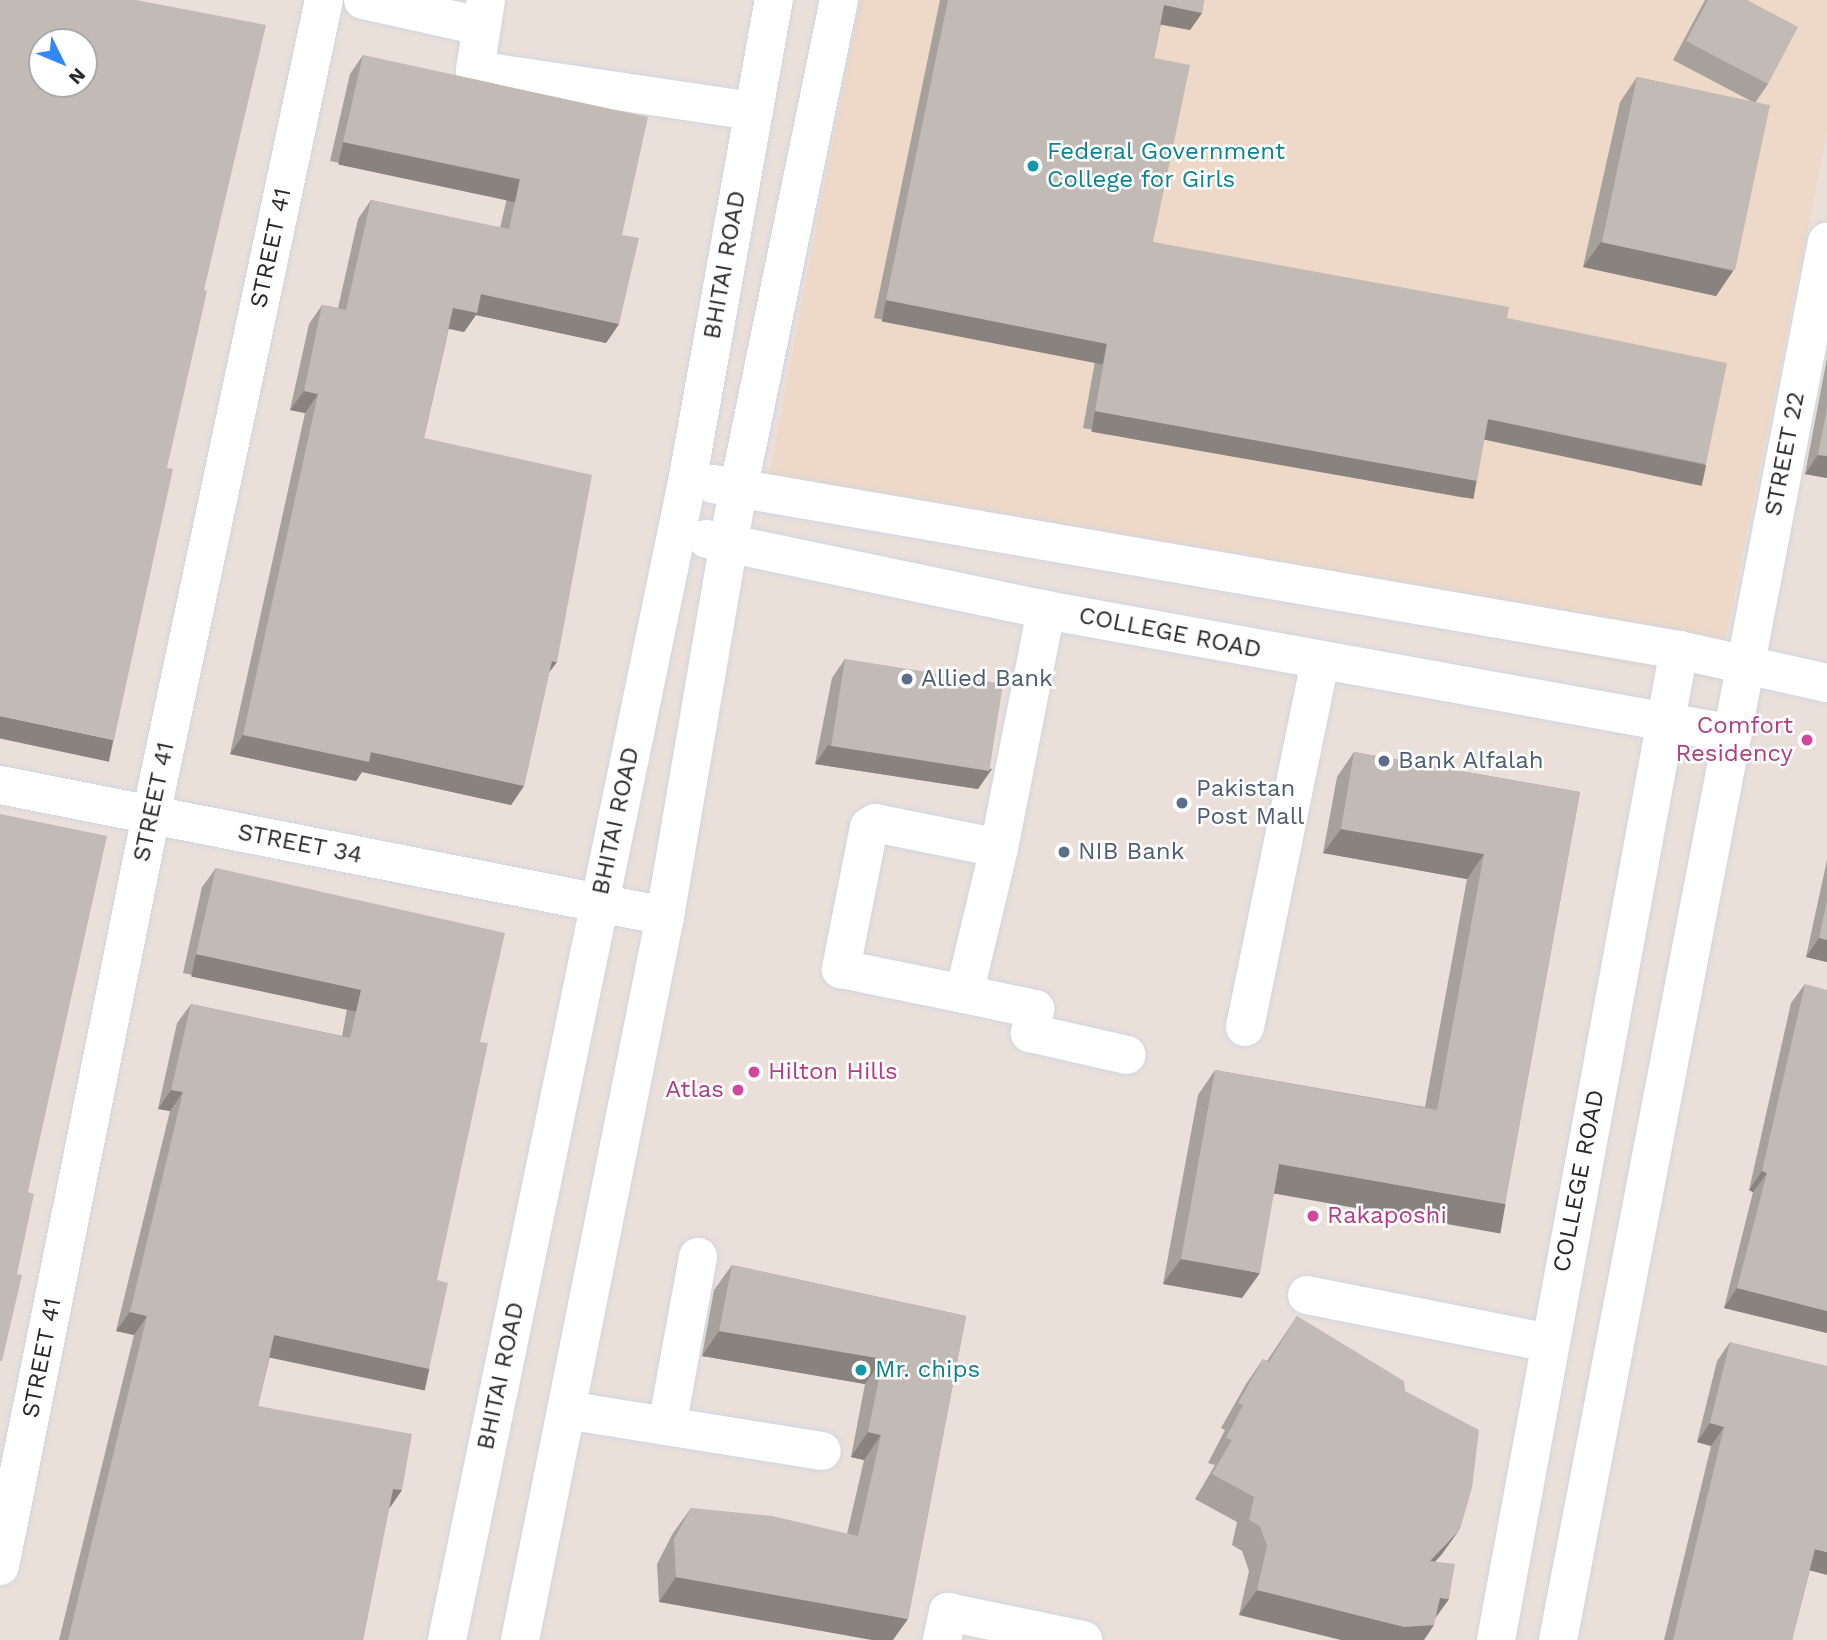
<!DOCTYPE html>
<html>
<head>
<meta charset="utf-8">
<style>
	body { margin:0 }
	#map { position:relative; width:1827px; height:1640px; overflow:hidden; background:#ebdfd9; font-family:"Work Sans",sans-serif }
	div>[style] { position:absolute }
	.education>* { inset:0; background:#eed8c7 }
	.roads { filter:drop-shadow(0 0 2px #ced6e2) drop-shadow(0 0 2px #ced6e2) }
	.minor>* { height:38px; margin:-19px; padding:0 19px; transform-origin:19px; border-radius:19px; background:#fff }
	.wall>* { inset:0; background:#a7a19c }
	.shaded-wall>* { inset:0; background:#88837f; transform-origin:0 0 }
	.building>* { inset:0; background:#c2bbb5; transform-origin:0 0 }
	.dots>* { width:19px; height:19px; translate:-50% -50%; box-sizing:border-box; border:4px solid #fff; border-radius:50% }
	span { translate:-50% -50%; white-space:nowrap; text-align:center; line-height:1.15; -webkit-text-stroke:5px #fff; paint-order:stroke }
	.culture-label { font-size:24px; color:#0d838f }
	.left { translate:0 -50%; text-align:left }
	.street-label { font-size:24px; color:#282828 }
	.service-label { font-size:24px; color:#4e5e75 }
	.hotel-label { font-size:24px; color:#b23c85 }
	.right { translate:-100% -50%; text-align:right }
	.north { position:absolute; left:28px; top:28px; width:70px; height:70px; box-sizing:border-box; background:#fff; border:2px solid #a9a9a9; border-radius:50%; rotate:133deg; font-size:19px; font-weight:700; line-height:28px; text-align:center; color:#282828 }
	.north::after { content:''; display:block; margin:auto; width:24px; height:32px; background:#3287ff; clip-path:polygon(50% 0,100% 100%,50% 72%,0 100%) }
</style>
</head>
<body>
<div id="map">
	<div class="education">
		<div style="clip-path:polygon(860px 0,1827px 0,1827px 133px,1717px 681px,764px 501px)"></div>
	</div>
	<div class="roads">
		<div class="minor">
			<div style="left:363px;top:0;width:120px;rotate:12.5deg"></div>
			<div style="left:486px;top:0;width:71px;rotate:98.9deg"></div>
			<div style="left:475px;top:70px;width:280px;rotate:8.4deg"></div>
			<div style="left:713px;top:484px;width:980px;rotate:9.75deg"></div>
			<div style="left:1679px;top:650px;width:152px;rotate:12.6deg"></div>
			<div style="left:707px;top:539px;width:346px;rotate:11.8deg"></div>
			<div style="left:1046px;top:610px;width:698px;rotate:10.23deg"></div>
			<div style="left:0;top:785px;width:678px;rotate:11.14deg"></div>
			<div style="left:999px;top:848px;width:126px;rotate:-168.6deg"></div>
			<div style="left:875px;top:823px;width:7px;rotate:146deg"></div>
			<div style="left:869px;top:827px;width:145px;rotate:101.2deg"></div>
			<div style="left:841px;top:969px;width:126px;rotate:11.5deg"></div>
			<div style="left:964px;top:994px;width:150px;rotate:-76.5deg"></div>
			<div style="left:999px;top:848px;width:243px;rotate:-78.8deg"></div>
			<div style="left:964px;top:994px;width:73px;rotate:11.9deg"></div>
			<div style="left:1035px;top:1009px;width:25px;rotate:102deg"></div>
			<div style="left:1030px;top:1033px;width:99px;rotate:12.8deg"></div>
			<div style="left:1245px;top:1027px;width:374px;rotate:-78.4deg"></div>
			<div style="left:1307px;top:1295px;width:247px;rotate:11.2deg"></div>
			<div style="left:566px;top:1410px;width:259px;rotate:9.1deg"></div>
			<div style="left:667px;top:1426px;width:172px;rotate:-79.6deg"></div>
			<div style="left:0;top:1566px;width:766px;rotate:-78.63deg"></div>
			<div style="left:151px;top:815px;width:833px;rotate:-78.02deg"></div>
			<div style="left:447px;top:1640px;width:1188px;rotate:-78.29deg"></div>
			<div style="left:688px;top:477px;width:485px;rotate:-79.8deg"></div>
			<div style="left:520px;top:1640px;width:738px;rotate:-78.67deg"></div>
			<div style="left:665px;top:916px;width:431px;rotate:-80.3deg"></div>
			<div style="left:738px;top:491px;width:501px;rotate:-78.38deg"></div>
			<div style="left:942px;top:1640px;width:29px;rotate:-78deg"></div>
			<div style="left:948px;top:1612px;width:138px;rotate:11.7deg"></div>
			<div style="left:1496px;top:1640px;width:1007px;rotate:-79.53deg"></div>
			<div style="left:1558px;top:1640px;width:1424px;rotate:-79.11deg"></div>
		</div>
	</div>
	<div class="wall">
		<div style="clip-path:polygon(940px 0,1204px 0,1202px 13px,1190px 30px,1161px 24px,1154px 58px,1153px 242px,1507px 318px,1706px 464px,1694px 481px,1485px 438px,1465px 498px,1083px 428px,1095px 361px,874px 318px)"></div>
		<div style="clip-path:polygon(1705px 0,1747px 0,1768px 84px,1755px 103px,1733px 271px,1716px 296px,1583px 267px,1620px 102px,1637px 77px,1753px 102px,1673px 60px)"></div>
		<div style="clip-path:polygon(363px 55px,622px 235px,619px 324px,606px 343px,476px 315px,464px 332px,449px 328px,424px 438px,549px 673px,524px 786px,511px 805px,362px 772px,356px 781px,230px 754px,305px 413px,290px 410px,309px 324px,322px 305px,338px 308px,358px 219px,371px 200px,500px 228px,507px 198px,330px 161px,350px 74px)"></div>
		<div style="clip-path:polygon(1827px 358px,1827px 478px,1805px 474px)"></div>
		<div style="clip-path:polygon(845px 659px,978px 789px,815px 764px,832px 678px)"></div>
		<div style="clip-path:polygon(1354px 752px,1580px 792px,1505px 1204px,1488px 1229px,1275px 1191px,1242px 1298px,1163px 1284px,1198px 1095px,1215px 1070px,1425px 1107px,1467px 879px,1323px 853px,1337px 777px)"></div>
		<div style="clip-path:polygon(1827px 860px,1827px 962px,1806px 957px)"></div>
		<div style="clip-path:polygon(216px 868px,480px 1042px,416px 1388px,270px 1356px,258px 1406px,402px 1490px,389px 1508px,363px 1640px,59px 1640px,134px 1335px,116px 1331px,170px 1111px,158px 1109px,177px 1023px,191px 1004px,342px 1036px,347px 1009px,183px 973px,202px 887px)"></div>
		<div style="clip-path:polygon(1805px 984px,1827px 1333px,1724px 1308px,1753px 1192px,1749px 1190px,1791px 1003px)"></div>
		<div style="clip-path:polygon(732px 1265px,966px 1316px,908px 1619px,659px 1602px,657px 1564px,673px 1533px,691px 1508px,847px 1534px,864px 1460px,851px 1457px,865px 1384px,702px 1356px,714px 1290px)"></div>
		<div style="clip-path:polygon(1297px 1316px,1405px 1391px,1442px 1554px,1435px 1562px,1449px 1599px,1436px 1617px,1239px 1615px,1249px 1571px,1242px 1551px,1232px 1545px,1237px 1522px,1195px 1499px,1215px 1465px,1208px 1463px,1225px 1430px,1221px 1428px,1246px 1384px,1263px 1359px,1267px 1361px)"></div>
		<div style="clip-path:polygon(1730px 1342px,1810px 1570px,1792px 1640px,1664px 1640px,1711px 1446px,1697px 1442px,1717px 1361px)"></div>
	</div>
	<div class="shaded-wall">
		<div style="clip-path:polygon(1164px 5px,1202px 13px,1190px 30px,1152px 23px)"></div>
		<div style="left:343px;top:142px;width:181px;height:23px;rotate:12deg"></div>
		<div style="clip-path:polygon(1601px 242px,1733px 271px,1716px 296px,1583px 267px)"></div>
		<div style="clip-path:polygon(481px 294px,619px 324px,606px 343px,476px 315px,464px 332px,440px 327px,453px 308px)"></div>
		<div style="left:886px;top:300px;width:225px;height:22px;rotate:11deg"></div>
		<div style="clip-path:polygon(304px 391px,318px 394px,305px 413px,290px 410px)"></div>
		<div style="left:1095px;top:411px;width:388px;height:21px;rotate:10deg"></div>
		<div style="left:1488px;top:419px;width:223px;height:21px;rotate:12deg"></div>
		<div style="clip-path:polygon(1818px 455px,1827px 456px,1827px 478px,1805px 474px)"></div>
		<div style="clip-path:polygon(552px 661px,557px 662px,543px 681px)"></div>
		<div style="left:0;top:716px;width:116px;height:22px;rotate:12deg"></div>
		<div style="clip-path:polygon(243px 735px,371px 752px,524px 786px,511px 805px,362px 772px,356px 781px,230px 754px)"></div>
		<div style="clip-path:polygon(828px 745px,992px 769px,978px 789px,815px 764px)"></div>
		<div style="clip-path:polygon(1341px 829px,1484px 854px,1467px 879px,1323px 853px)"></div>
		<div style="clip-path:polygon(1819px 938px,1827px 940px,1827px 962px,1806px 957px)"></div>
		<div style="left:196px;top:954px;width:169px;height:23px;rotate:12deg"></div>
		<div style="clip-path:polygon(171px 1090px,183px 1092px,170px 1111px,158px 1109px)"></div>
		<div style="left:1279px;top:1164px;width:230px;height:30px;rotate:10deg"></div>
		<div style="clip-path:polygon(1762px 1171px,1767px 1173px,1753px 1192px,1749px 1190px)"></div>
		<div style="clip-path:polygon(1181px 1259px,1260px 1273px,1242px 1298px,1163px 1284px)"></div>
		<div style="clip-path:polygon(1737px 1288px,1827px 1311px,1827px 1333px,1724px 1308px)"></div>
		<div style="clip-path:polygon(130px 1312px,147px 1316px,134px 1335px,116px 1331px)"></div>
		<div style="clip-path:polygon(719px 1331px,883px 1359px,865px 1384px,702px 1356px)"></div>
		<div style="left:274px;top:1335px;width:159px;height:23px;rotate:12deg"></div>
		<div style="clip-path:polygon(1710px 1423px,1724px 1427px,1711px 1446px,1697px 1442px)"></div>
		<div style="clip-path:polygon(868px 1432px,881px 1435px,864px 1460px,851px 1457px)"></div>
		<div style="clip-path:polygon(393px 1489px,402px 1490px,389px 1509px)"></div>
		<div style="clip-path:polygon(1460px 1529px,1442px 1554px,1412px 1586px,1430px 1561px)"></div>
		<div style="clip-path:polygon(1815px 1549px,1827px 1552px,1827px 1575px,1801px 1568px)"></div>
		<div style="clip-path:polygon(676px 1577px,908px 1619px,893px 1640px,872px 1640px,659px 1602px)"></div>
		<div style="clip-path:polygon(1257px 1590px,1434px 1625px,1424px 1640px,1341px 1640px,1239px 1615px)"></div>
		<div style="clip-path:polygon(1440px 1598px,1449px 1599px,1431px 1624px)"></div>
	</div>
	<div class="building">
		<div style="clip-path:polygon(evenodd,0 0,136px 0,266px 25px,204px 290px,207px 291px,167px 468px,173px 469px,114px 740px,0 716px,0 0,42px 42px,84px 42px,84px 84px,42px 84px,42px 42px)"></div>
		<div style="clip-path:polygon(948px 0,1204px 0,1202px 13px,1164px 5px,1154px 58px,1190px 65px,1153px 242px,1509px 307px,1507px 318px,1727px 363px,1706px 464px,1488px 419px,1477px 481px,1095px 411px,1107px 344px,886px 300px)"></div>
		<div style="clip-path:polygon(1708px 0,1747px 0,1798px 27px,1768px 84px,1686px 41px)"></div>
		<div style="clip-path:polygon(363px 55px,648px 117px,622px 235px,639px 238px,619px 324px,481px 294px,477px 313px,453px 308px,424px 438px,592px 475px,557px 662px,552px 661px,524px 786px,371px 752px,369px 762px,243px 735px,318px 394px,304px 391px,322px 305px,346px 310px,371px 200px,509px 229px,520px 179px,343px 142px)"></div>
		<div style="left:1637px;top:77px;width:136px;height:169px;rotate:12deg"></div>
		<div style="clip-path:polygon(1827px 408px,1827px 456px,1818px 455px)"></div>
		<div style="left:845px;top:659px;width:160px;height:88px;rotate:9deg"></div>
		<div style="clip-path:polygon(1354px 752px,1580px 792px,1505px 1204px,1279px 1164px,1260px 1273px,1181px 1259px,1215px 1070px,1437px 1110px,1484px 854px,1341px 829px)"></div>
		<div style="clip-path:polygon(0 814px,107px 836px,28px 1192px,34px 1194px,17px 1274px,22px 1275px,2px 1361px,0 1361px)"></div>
		<div style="clip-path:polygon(216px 868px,505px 933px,480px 1042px,488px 1043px,437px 1280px,448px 1283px,429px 1369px,274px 1335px,258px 1406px,412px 1434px,402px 1490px,393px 1489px,363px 1640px,68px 1640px,147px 1316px,130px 1312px,183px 1092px,171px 1090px,191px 1004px,350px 1038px,361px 990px,196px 954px)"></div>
		<div style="clip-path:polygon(1827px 901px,1827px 940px,1819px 938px)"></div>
		<div style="clip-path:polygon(1805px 984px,1827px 990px,1827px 1311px,1737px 1288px,1767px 1173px,1762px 1171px)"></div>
		<div style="clip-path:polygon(732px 1265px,966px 1316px,908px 1619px,676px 1577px,674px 1539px,691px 1508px,772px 1516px,858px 1536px,881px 1435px,868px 1432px,883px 1359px,719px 1331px)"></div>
		<div style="clip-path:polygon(1297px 1316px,1404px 1381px,1405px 1391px,1479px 1430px,1472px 1488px,1460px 1529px,1430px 1561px,1455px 1564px,1449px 1599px,1440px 1598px,1434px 1625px,1404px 1627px,1257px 1590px,1267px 1546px,1260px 1526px,1249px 1520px,1254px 1497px,1212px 1474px,1232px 1440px,1226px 1438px,1243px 1405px,1238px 1403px,1263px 1359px,1269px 1362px)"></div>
		<div style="clip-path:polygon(1730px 1342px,1827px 1366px,1827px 1552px,1815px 1549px,1792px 1640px,1673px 1640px,1724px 1427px,1710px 1423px)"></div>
	</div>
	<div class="dots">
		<div style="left:1033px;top:166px;background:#0f9aa8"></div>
		<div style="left:907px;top:679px;background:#5c6f8a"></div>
		<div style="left:1807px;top:740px;background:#d1479c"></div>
		<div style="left:1384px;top:761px;background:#5c6f8a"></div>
		<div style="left:1182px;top:803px;background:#5c6f8a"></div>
		<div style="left:1064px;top:852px;background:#5c6f8a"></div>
		<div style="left:754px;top:1072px;background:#d1479c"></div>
		<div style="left:738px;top:1090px;background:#d1479c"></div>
		<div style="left:1313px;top:1216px;background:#d1479c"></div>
		<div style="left:861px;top:1370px;background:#0f9aa8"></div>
	</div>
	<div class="culture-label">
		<span class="left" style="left:1047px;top:166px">Federal Government<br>College for Girls</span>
		<span class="left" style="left:875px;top:1370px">Mr. chips</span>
	</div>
	<div class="street-label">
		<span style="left:271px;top:248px;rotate:-78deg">STREET 41</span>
		<span style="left:725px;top:265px;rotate:-80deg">BHITAI ROAD</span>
		<span style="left:1785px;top:454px;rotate:-79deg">STREET 22</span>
		<span style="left:1170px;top:633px;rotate:11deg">COLLEGE ROAD</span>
		<span style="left:154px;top:802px;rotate:-78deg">STREET 41</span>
		<span style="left:616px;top:821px;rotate:-78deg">BHITAI ROAD</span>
		<span style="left:300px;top:844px;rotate:11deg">STREET 34</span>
		<span style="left:1579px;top:1181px;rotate:-79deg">COLLEGE ROAD</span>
		<span style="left:42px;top:1358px;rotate:-79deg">STREET 41</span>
		<span style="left:501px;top:1376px;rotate:-78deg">BHITAI ROAD</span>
	</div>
	<div class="service-label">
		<span class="left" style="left:921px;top:679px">Allied Bank</span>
		<span class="left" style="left:1398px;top:761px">Bank Alfalah</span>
		<span class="left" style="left:1196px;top:803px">Pakistan<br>Post Mall</span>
		<span class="left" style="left:1078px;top:852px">NIB Bank</span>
	</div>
	<div class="hotel-label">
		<span class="right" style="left:1793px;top:740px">Comfort<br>Residency</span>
		<span class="left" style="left:768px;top:1072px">Hilton Hills</span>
		<span class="right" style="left:724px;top:1090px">Atlas</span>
		<span class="left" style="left:1327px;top:1216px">Rakaposhi</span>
	</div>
	<div class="north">N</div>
</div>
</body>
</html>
